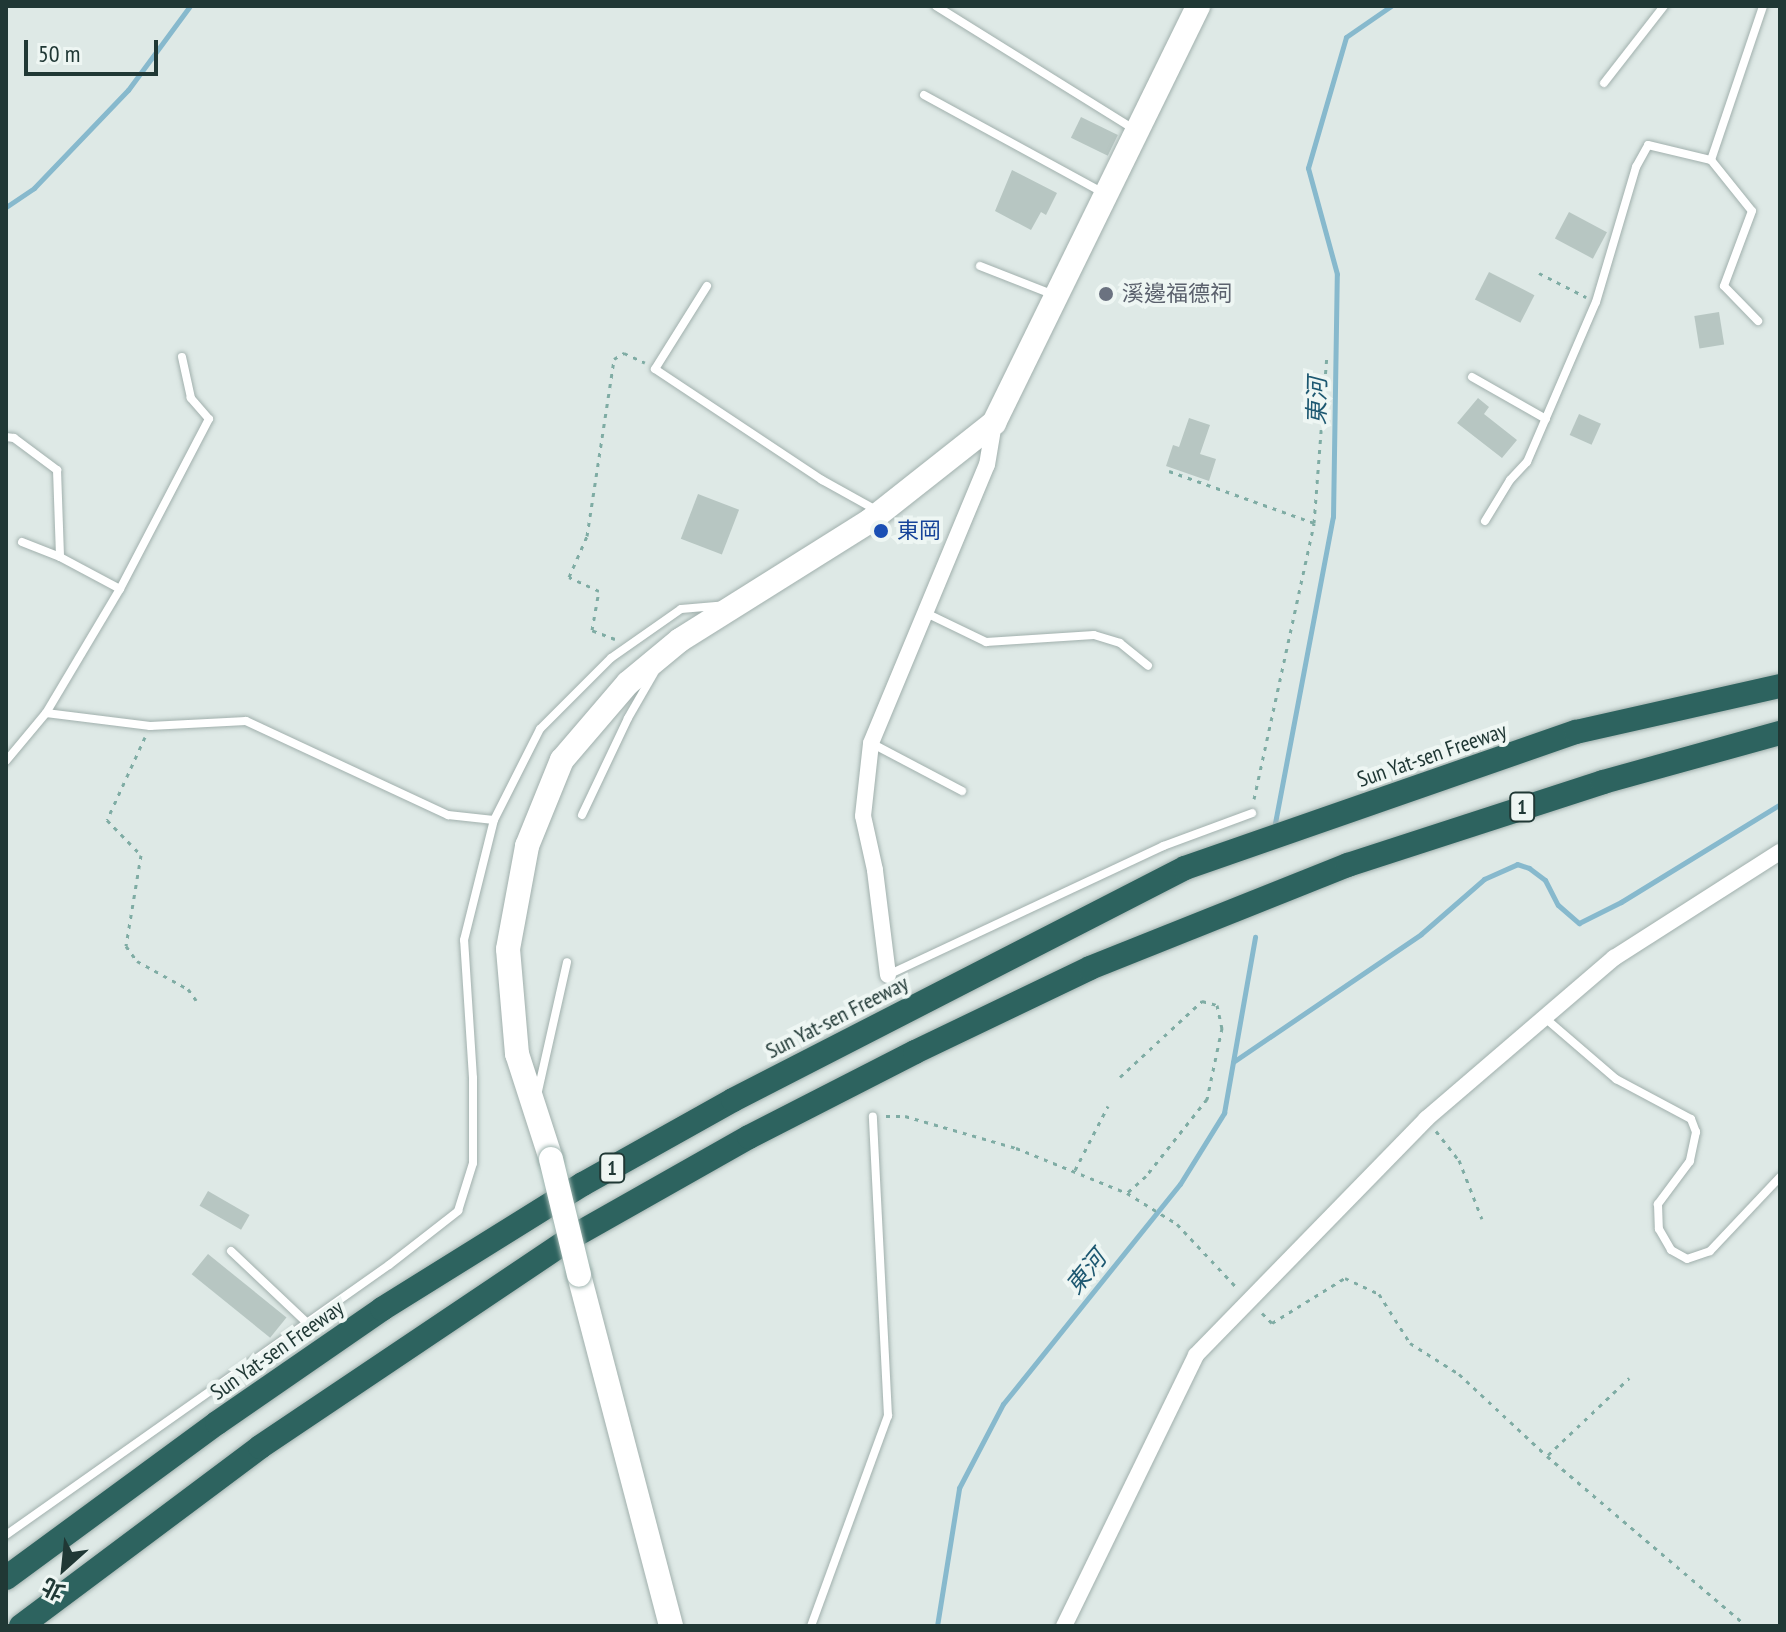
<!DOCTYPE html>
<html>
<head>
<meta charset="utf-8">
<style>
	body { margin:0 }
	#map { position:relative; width:1786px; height:1632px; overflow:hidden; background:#dee9e6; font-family:"PT Sans Narrow","Noto Sans TC",sans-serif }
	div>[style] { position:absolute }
	.stream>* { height:5px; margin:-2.5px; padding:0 2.5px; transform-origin:2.5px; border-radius:2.5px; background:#87b9cd }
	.building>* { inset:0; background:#b7c6c2; transform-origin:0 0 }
	.path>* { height:3px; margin-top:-1.5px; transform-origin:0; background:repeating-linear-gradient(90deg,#7faca4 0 4px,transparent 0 10px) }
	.roads { filter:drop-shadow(0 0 2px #a1b0ad) drop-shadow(0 0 2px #a1b0ad) }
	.lane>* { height:8px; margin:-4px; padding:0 4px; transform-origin:4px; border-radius:4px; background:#fff }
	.street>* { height:16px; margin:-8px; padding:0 8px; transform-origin:8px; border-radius:8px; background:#fff }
	.secondary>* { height:24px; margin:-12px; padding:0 12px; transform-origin:12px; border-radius:12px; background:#fff }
	.highway>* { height:24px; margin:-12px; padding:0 12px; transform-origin:12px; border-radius:12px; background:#2d635f }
	.bridges { filter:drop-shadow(0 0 2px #9eb4af) drop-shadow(0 0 2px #9eb4af) }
	.secondary-bridge>* { height:24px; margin:-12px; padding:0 12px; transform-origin:12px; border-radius:12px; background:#fff }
	.dots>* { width:22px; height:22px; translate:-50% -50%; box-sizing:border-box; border:4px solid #eef6f3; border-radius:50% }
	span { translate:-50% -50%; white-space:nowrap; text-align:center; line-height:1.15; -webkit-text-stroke:8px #eef6f3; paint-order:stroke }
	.shield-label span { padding:2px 6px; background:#eef6f3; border:2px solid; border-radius:6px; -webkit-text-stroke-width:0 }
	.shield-label { font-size:20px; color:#203835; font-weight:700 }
	.worship-label { font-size:22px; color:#5b616d }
	.left { translate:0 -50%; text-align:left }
	.transit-label { font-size:22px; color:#164399 }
	.street-label { font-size:22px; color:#203835 }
	.water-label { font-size:24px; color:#1d5871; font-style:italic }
	.frame { position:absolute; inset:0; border:8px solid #203835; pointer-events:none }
	.north { position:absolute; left:24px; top:1528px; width:80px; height:80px; -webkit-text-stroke:6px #eef6f3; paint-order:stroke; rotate:207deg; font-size:22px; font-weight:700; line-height:32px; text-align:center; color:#203835 }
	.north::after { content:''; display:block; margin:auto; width:28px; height:36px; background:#203835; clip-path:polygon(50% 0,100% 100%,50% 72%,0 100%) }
	.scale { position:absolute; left:24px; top:40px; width:134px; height:36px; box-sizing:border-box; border:4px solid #203835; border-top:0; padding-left:10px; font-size:24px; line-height:28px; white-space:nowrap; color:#203835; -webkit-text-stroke:6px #eef6f3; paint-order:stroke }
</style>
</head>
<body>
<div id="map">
	<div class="stream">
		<div style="left:6px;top:207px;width:34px;rotate:-34deg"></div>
		<div style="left:34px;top:188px;width:136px;rotate:-46.2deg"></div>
		<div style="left:128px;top:90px;width:104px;rotate:-53.6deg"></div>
		<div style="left:1275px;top:823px;width:311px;rotate:-79.3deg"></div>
		<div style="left:1333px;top:517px;width:243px;rotate:-89.1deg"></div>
		<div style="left:1337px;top:274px;width:110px;rotate:-105.3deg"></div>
		<div style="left:1308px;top:168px;width:136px;rotate:-73.8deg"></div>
		<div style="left:1346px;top:37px;width:55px;rotate:-34.6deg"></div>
		<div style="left:1233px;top:1062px;width:227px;rotate:-34.2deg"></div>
		<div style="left:1421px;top:934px;width:84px;rotate:-41.1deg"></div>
		<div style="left:1484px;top:879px;width:36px;rotate:-24deg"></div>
		<div style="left:1517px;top:864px;width:13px;rotate:18deg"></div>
		<div style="left:1529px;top:868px;width:20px;rotate:37deg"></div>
		<div style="left:1545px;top:880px;width:28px;rotate:63deg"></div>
		<div style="left:1558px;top:905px;width:28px;rotate:41deg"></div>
		<div style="left:1579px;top:923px;width:47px;rotate:-26.6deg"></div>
		<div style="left:1621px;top:902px;width:187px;rotate:-31.6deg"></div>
		<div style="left:937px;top:1626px;width:140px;rotate:-80.9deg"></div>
		<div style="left:959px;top:1488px;width:95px;rotate:-62.4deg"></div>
		<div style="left:1003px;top:1404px;width:282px;rotate:-51.2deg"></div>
		<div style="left:1180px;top:1184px;width:84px;rotate:-58.2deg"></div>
		<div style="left:1224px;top:1113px;width:179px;rotate:-80deg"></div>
	</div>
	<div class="building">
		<div style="left:1081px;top:117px;width:41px;height:23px;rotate:26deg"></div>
		<div style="clip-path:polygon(1012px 170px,1057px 193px,1046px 215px,1041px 212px,1031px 230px,995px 211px)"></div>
		<div style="left:1569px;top:212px;width:43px;height:30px;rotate:28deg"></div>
		<div style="left:1489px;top:272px;width:51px;height:31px;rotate:27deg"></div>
		<div style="left:1719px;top:312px;width:33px;height:25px;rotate:81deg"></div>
		<div style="clip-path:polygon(1478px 398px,1489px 407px,1484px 414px,1517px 440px,1502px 458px,1457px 423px)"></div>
		<div style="left:1579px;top:414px;width:24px;height:23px;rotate:24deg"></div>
		<div style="clip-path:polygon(1189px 418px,1210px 425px,1200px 454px,1216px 459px,1209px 481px,1166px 466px,1173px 445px,1179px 447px)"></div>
		<div style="left:698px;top:494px;width:44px;height:48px;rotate:21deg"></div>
		<div style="left:208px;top:1191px;width:48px;height:17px;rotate:30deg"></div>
		<div style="left:208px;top:1254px;width:101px;height:26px;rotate:39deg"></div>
	</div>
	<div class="path">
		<div style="left:1539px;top:273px;width:53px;rotate:27.1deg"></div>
		<div style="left:1169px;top:471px;width:154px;rotate:19.7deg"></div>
		<div style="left:615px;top:639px;width:25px;rotate:-159deg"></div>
		<div style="left:592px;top:630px;width:40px;rotate:-80deg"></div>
		<div style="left:599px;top:591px;width:33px;rotate:-155deg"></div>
		<div style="left:569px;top:577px;width:45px;rotate:-66.3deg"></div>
		<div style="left:587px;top:536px;width:179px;rotate:-81.3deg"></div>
		<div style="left:614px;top:359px;width:12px;rotate:-31deg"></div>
		<div style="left:624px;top:353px;width:23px;rotate:25deg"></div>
		<div style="left:145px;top:737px;width:91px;rotate:114.6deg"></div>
		<div style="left:107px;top:820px;width:49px;rotate:45.8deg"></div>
		<div style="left:141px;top:855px;width:92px;rotate:99.4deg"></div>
		<div style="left:126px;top:946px;width:19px;rotate:54deg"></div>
		<div style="left:137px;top:961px;width:58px;rotate:28.8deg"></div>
		<div style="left:188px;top:989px;width:14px;rotate:54deg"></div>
		<div style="left:1254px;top:799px;width:282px;rotate:-77.7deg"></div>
		<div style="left:1314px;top:523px;width:169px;rotate:-85.6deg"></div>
		<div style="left:1120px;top:1077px;width:112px;rotate:-42.8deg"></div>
		<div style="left:1202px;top:1001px;width:16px;rotate:15deg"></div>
		<div style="left:1217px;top:1005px;width:24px;rotate:78deg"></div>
		<div style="left:1222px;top:1028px;width:73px;rotate:101.9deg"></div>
		<div style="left:1207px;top:1099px;width:98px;rotate:128.4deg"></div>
		<div style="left:1146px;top:1176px;width:25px;rotate:138deg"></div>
		<div style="left:886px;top:1116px;width:19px"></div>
		<div style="left:905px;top:1116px;width:116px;rotate:16.1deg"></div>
		<div style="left:1016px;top:1148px;width:120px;rotate:22.1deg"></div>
		<div style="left:1127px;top:1193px;width:59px;rotate:31.8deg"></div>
		<div style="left:1177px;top:1224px;width:88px;rotate:46.8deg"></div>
		<div style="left:1436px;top:1131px;width:37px;rotate:52deg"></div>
		<div style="left:1459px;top:1160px;width:63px;rotate:68.7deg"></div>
		<div style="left:1075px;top:1170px;width:72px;rotate:-62.7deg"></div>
		<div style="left:1262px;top:1313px;width:14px;rotate:45deg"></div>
		<div style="left:1272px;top:1323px;width:86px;rotate:-31.7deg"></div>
		<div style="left:1345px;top:1278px;width:38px;rotate:25deg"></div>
		<div style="left:1379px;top:1294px;width:58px;rotate:57.7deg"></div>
		<div style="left:1410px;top:1343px;width:58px;rotate:32.3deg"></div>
		<div style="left:1459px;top:1374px;width:120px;rotate:43deg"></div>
		<div style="left:1547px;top:1456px;width:262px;rotate:40.4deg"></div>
		<div style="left:1548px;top:1455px;width:112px;rotate:-43.5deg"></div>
	</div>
	<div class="roads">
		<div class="lane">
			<div style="left:936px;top:6px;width:234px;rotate:31.9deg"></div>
			<div style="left:1604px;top:83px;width:98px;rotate:-52.1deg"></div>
			<div style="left:924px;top:95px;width:203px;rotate:28.6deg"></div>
			<div style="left:1711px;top:160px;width:65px;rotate:51.2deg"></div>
			<div style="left:1752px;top:211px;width:80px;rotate:110.5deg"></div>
			<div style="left:1724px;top:286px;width:49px;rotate:45.8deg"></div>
			<div style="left:980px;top:266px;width:79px;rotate:21.4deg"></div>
			<div style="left:707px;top:286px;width:98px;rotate:122.1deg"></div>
			<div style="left:655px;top:369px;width:201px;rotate:33.6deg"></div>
			<div style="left:822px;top:480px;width:64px;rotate:29deg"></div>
			<div style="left:1472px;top:377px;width:85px;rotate:29.6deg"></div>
			<div style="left:6px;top:437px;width:8px;rotate:7deg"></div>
			<div style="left:14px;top:438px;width:54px;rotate:36.7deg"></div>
			<div style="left:57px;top:470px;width:87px;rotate:88deg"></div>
			<div style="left:60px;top:557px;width:68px;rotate:28.1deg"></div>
			<div style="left:1485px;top:521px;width:48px;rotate:-58.6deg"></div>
			<div style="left:1510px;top:480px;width:25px;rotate:-47deg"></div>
			<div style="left:1527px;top:462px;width:174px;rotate:-66.7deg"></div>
			<div style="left:1596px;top:302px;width:141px;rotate:-73.5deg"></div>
			<div style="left:1636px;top:167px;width:25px;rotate:-61deg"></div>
			<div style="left:1648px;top:145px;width:65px;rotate:13.4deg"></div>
			<div style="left:1711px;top:160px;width:163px;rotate:-71.3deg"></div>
			<div style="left:22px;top:542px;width:41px;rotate:21.5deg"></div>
			<div style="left:926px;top:613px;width:67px;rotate:25.8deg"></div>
			<div style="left:986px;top:642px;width:108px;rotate:-3.7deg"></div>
			<div style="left:1094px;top:635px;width:27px;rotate:17deg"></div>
			<div style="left:1120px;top:643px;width:36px;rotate:39deg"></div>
			<div style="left:46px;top:713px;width:105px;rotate:7.1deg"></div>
			<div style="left:150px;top:726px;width:96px;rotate:-3deg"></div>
			<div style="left:246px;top:721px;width:223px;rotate:25deg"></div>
			<div style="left:448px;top:815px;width:46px;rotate:6.2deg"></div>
			<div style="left:871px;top:743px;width:103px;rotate:27.8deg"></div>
			<div style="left:6px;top:761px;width:62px;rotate:-50.2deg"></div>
			<div style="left:46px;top:713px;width:144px;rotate:-59.2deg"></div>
			<div style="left:120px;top:589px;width:192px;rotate:-62.4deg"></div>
			<div style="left:209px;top:419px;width:28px;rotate:-131deg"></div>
			<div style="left:191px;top:398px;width:42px;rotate:-102.4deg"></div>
			<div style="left:582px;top:815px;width:107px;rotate:-64.6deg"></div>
			<div style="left:628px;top:718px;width:52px;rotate:-60deg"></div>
			<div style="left:888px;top:975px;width:304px;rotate:-25.1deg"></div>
			<div style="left:1163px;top:846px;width:95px;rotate:-20.3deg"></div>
			<div style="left:1545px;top:1018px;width:94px;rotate:40.7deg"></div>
			<div style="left:1616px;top:1079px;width:85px;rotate:28.1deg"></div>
			<div style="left:1691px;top:1119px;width:14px;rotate:69deg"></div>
			<div style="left:1696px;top:1132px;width:30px;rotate:102deg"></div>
			<div style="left:1690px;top:1161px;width:54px;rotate:126.7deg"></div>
			<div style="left:1658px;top:1204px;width:25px;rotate:88deg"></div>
			<div style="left:1659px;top:1229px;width:24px;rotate:60deg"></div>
			<div style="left:1671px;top:1250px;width:18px;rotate:29deg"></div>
			<div style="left:1687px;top:1259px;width:24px;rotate:-19deg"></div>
			<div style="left:1710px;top:1251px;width:102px;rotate:-46.6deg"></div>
			<div style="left:538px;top:1091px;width:132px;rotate:-77.3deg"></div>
			<div style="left:231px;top:1251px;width:103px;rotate:43.4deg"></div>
			<div style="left:6px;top:1535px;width:469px;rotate:-35.2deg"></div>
			<div style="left:389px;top:1265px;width:88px;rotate:-38deg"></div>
			<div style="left:458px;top:1211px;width:50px;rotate:-72.6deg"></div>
			<div style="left:473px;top:1163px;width:85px;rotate:-90deg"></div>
			<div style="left:473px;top:1078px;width:138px;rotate:-93.7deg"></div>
			<div style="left:464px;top:940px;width:124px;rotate:-76deg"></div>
			<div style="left:494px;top:820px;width:102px;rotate:-63.2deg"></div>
			<div style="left:540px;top:729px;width:100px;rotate:-45deg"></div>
			<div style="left:611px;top:658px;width:85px;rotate:-35deg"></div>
			<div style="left:681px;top:609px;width:38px;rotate:-5deg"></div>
			<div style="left:811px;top:1626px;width:224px;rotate:-69.9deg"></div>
			<div style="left:888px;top:1416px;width:300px;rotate:-92.9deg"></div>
		</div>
		<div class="street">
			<div style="left:888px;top:975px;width:106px;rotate:-97.1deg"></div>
			<div style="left:875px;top:870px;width:55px;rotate:-102.5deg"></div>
			<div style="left:863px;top:816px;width:73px;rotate:-83.7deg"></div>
			<div style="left:871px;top:743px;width:301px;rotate:-67.4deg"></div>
			<div style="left:987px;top:465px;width:43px;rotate:-80.5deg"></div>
			<div style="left:1064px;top:1626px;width:301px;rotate:-64deg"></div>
			<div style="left:1196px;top:1355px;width:330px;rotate:-45.7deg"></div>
			<div style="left:1426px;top:1119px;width:248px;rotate:-40.6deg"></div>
			<div style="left:1614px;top:958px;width:197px;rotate:-32.6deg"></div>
		</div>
		<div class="secondary">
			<div style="left:551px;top:1159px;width:110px;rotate:-107.9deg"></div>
			<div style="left:517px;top:1054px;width:105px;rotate:-94.9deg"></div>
			<div style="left:508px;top:949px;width:105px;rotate:-79.5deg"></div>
			<div style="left:527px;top:846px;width:93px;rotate:-67.9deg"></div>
			<div style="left:562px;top:760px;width:101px;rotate:-49.4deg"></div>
			<div style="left:628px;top:683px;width:67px;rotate:-39.6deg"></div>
			<div style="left:680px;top:640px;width:226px;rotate:-32.1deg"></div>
			<div style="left:871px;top:520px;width:157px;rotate:-38.3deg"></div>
			<div style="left:994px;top:423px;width:464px;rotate:-63.9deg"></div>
			<div style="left:579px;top:1275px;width:363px;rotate:75.3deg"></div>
		</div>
		<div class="highway">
			<div style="left:6px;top:1578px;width:262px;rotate:-36.3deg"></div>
			<div style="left:217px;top:1423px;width:201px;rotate:-34.6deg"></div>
			<div style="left:382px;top:1309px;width:237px;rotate:-31.9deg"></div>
			<div style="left:583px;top:1184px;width:172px;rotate:-29.2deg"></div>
			<div style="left:733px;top:1100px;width:508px;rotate:-27.17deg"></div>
			<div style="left:1185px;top:868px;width:414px;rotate:-19.2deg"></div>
			<div style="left:1576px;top:732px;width:209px;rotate:-12.7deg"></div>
			<div style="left:21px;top:1626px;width:299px;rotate:-36.8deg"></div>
			<div style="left:260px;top:1447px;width:378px;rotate:-33.9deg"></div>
			<div style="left:574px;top:1236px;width:201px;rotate:-29.5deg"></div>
			<div style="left:749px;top:1137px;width:186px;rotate:-27.1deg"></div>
			<div style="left:915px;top:1052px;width:194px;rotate:-25.6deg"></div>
			<div style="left:1090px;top:968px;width:278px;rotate:-21.8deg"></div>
			<div style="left:1348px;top:865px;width:268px;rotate:-18deg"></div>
			<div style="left:1603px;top:782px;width:184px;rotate:-15.5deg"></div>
		</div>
	</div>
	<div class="bridges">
		<div class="secondary-bridge">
			<div style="left:551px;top:1159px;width:119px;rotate:76.4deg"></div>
		</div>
	</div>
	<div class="dots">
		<div style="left:1106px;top:294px;background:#6b7280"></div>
		<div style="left:881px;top:531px;background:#1a4fb4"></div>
	</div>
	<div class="shield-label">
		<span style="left:1522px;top:807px">1</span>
		<span style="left:612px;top:1168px">1</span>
	</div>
	<div class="worship-label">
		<span class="left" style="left:1122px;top:294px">溪邊福德祠</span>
	</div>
	<div class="transit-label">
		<span class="left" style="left:897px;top:531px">東岡</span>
	</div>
	<div class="street-label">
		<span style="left:1432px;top:755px;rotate:-19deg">Sun Yat-sen Freeway</span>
		<span style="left:837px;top:1017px;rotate:-27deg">Sun Yat-sen Freeway</span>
		<span style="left:277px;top:1350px;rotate:-35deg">Sun Yat-sen Freeway</span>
	</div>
	<div class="water-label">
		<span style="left:1317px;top:401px;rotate:-89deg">東河</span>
		<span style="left:1086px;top:1272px;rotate:-51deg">東河</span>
	</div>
	<div class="frame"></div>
	<div class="north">北</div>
	<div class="scale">50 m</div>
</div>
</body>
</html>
